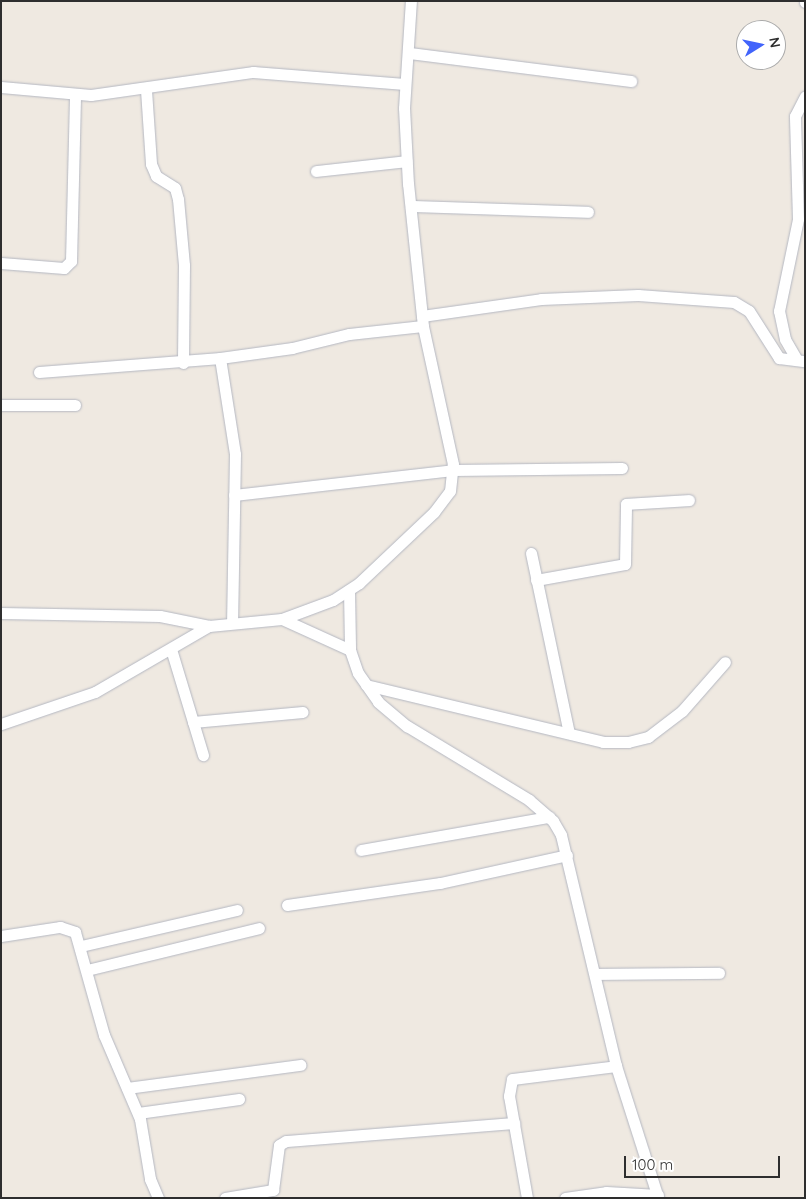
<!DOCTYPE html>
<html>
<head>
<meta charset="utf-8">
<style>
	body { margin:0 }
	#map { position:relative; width:806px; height:1199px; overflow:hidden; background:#efe9e1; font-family:Quicksand,sans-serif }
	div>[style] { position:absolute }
	.roads { filter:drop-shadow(0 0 1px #b4b7c1) drop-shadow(0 0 1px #b4b7c1) }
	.street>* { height:11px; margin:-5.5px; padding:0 5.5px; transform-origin:5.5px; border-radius:5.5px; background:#fff }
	span { translate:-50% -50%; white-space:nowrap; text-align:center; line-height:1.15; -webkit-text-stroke:4px #fff; paint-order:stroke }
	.frame { position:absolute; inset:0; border:2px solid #2e2e2e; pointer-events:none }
	.north { position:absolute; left:736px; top:20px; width:50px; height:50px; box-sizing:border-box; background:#fff; border:1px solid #ababab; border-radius:50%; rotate:80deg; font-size:14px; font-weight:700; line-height:20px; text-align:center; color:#2e2e2e }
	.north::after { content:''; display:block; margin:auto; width:18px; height:22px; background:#4264fb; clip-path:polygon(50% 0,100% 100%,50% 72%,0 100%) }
	.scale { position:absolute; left:624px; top:1156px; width:156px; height:22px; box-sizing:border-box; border:2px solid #2e2e2e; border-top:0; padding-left:6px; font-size:15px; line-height:18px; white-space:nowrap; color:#2e2e2e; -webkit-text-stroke:4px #fff; paint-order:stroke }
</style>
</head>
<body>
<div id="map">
	<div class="roads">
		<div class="street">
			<div style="left:805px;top:1px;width:1px;rotate:90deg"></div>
			<div style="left:409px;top:53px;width:224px;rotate:7.2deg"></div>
			<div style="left:1px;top:87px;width:90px;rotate:5.1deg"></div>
			<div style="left:91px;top:95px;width:164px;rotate:-8.1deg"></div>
			<div style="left:253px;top:72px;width:152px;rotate:4.5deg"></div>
			<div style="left:146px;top:90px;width:74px;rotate:86.1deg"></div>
			<div style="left:151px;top:164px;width:13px;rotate:67deg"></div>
			<div style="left:156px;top:176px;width:22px;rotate:32deg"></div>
			<div style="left:175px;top:188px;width:11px;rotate:75deg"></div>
			<div style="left:178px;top:199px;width:66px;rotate:84.8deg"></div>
			<div style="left:184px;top:265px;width:98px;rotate:90.6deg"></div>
			<div style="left:316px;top:171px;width:91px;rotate:-6.3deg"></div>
			<div style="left:411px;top:206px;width:177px;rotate:1.9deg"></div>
			<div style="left:1px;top:263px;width:63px;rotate:4.5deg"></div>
			<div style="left:64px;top:268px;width:10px;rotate:-45deg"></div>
			<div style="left:71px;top:261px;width:166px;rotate:-88.6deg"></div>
			<div style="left:422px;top:316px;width:120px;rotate:-8.1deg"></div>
			<div style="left:541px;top:299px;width:97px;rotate:-2.4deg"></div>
			<div style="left:638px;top:295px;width:96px;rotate:4.2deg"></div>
			<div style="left:734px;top:302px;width:17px;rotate:31deg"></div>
			<div style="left:749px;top:311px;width:56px;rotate:57.4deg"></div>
			<div style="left:779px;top:358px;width:26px;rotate:7deg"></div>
			<div style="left:220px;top:358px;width:97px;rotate:81.1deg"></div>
			<div style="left:235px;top:454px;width:168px;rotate:91deg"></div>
			<div style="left:797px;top:360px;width:24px;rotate:-120deg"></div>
			<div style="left:785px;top:339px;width:29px;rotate:-102deg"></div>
			<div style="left:779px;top:311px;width:94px;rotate:-78.3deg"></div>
			<div style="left:798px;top:219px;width:103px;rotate:-91.7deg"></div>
			<div style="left:795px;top:116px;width:22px;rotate:-63deg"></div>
			<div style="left:39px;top:372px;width:182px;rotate:-4.4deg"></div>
			<div style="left:220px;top:358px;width:73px;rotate:-7.9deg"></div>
			<div style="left:292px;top:348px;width:59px;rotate:-13.8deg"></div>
			<div style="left:349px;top:334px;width:74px;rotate:-6.2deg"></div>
			<div style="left:1px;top:405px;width:74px"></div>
			<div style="left:234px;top:495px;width:220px;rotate:-6.5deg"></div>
			<div style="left:453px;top:470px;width:169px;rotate:-0.7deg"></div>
			<div style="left:531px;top:553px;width:184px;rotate:78.1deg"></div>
			<div style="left:536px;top:580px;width:90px;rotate:-10.2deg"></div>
			<div style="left:625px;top:564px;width:60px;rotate:-89deg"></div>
			<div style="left:626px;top:504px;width:63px;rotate:-3.6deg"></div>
			<div style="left:349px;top:590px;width:60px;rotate:89deg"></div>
			<div style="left:350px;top:650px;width:24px;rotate:71deg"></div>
			<div style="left:358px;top:673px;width:35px;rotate:55deg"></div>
			<div style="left:378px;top:702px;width:38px;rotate:40deg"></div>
			<div style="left:407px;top:726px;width:143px;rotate:31.2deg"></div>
			<div style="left:529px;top:800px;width:32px;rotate:41deg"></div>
			<div style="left:553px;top:821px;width:16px;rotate:60deg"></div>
			<div style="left:561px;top:835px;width:237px;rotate:76.6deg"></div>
			<div style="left:616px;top:1066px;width:139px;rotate:72.3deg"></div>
			<div style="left:1px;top:613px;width:159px;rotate:1.1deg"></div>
			<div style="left:160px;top:616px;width:50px;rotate:11.5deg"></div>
			<div style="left:282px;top:619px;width:75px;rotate:24.5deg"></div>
			<div style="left:171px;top:649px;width:111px;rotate:73.2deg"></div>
			<div style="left:366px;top:685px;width:244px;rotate:13.5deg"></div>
			<div style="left:603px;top:742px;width:25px"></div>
			<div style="left:628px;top:742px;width:21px;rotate:-14deg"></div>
			<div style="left:648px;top:737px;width:43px;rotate:-37.4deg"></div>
			<div style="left:682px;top:711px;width:65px;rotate:-48.7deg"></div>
			<div style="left:193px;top:722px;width:110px;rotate:-5.2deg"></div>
			<div style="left:1px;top:724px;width:99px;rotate:-18.8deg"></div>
			<div style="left:95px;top:692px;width:132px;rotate:-30.1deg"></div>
			<div style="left:209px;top:626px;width:73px;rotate:-5.5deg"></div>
			<div style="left:282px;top:619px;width:54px;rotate:-20.4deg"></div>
			<div style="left:333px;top:600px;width:31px;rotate:-33deg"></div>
			<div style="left:359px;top:583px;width:103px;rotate:-43.4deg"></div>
			<div style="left:434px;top:512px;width:26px;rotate:-53deg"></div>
			<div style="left:450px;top:491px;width:27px;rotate:-84deg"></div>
			<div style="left:453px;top:464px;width:141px;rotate:-102.3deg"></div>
			<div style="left:423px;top:326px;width:143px;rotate:-96deg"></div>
			<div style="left:408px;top:184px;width:76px;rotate:-93deg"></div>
			<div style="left:404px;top:108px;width:107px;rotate:-86.3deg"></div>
			<div style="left:361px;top:850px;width:191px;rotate:-10deg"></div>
			<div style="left:287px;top:905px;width:155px;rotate:-8.2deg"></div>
			<div style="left:440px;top:883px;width:130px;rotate:-12.4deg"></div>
			<div style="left:1px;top:936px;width:60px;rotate:-8.7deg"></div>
			<div style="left:60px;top:927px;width:16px;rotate:18deg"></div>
			<div style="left:75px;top:932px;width:107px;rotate:74.3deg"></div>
			<div style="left:104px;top:1035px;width:91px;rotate:66.8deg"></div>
			<div style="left:140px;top:1119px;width:61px;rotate:80.5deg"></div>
			<div style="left:150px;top:1179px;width:21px;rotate:67deg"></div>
			<div style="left:81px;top:946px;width:160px;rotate:-13deg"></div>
			<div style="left:87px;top:970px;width:177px;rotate:-13.7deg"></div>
			<div style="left:595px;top:974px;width:124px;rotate:-0.5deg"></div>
			<div style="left:127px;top:1088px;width:175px;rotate:-7.6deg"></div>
			<div style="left:138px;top:1113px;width:102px;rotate:-7.9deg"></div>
			<div style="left:225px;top:1198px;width:49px;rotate:-9.5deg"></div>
			<div style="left:273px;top:1190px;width:45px;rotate:-82.4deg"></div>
			<div style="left:279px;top:1145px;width:8px;rotate:-30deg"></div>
			<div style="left:286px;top:1141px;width:229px;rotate:-4.5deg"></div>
			<div style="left:527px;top:1198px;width:104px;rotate:-100deg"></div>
			<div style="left:509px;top:1096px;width:17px;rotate:-80deg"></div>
			<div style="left:512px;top:1079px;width:105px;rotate:-7.1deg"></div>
			<div style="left:565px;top:1198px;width:41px;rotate:-8.3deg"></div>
			<div style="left:606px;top:1192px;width:52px;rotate:3.3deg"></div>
		</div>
	</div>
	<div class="frame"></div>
	<div class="north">N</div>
	<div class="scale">100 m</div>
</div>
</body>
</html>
